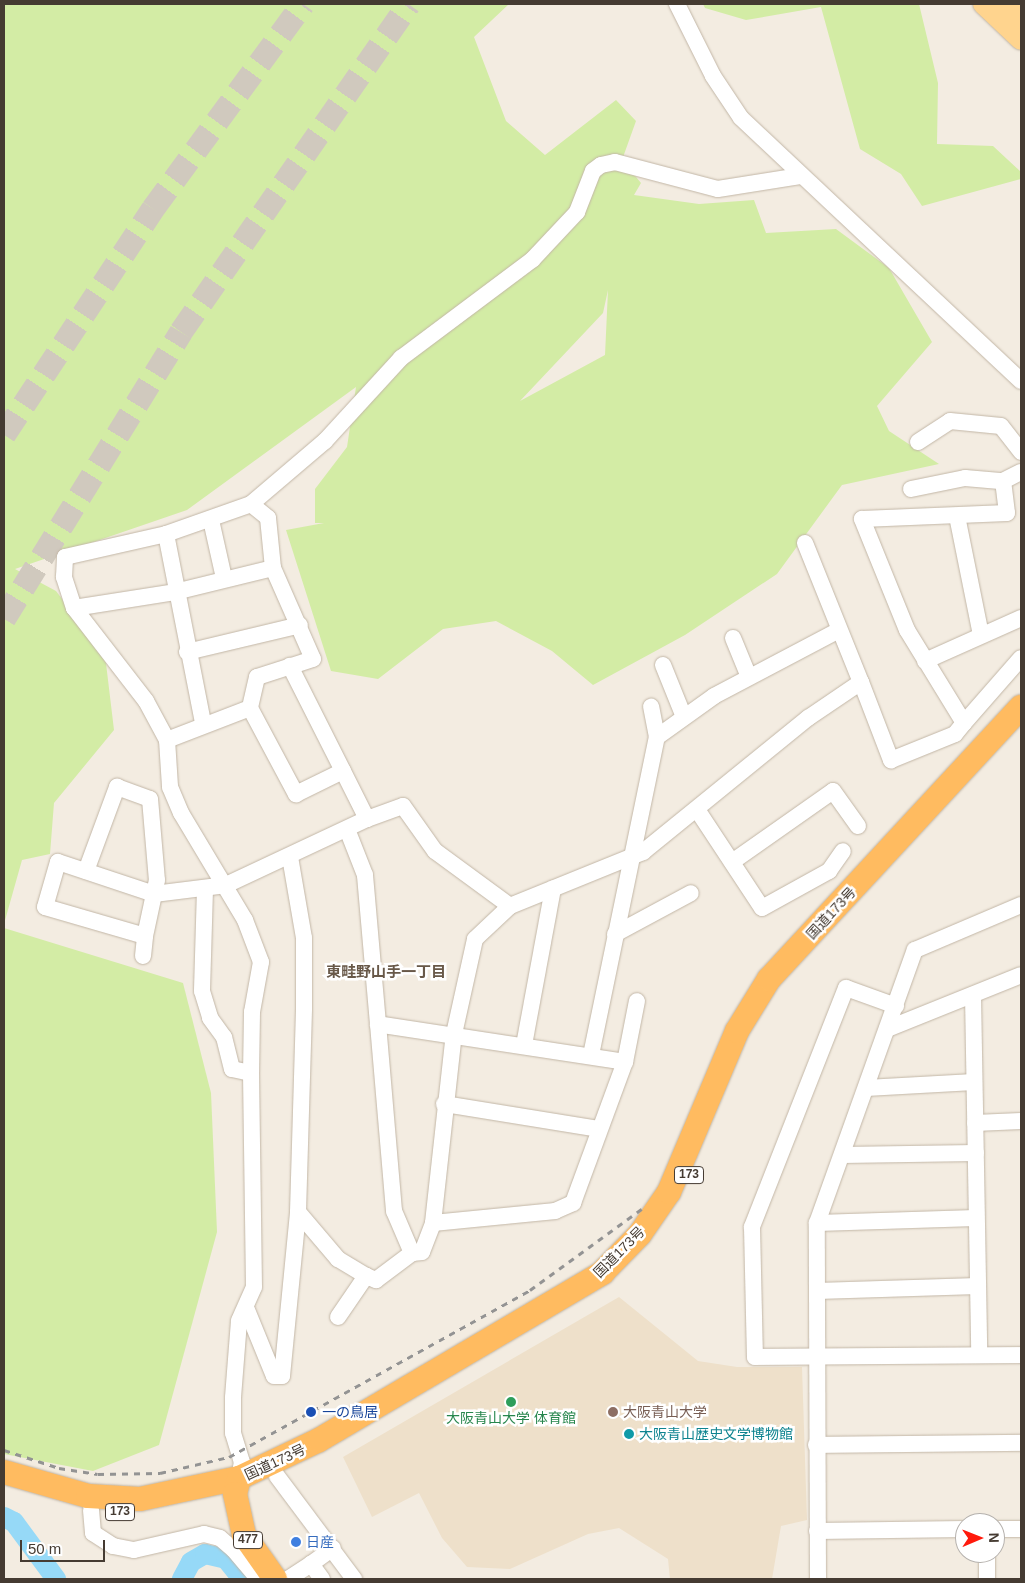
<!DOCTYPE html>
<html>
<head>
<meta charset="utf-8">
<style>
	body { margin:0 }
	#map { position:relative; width:1025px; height:1583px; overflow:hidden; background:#f3ece1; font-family:Helvetica,"Noto Sans JP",sans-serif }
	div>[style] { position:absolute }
	.education>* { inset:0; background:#eee0ca }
	.green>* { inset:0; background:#d3eca5 }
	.river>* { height:20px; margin:-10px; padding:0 10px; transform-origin:10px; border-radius:10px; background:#96d9f7 }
	.highway-tunnel>* { height:24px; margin-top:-12px; transform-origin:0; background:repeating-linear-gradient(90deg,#d0c9be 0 24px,transparent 0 36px) }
	.roads { filter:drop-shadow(0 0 1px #c2b6a6) drop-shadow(0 0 1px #c2b6a6) }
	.minor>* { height:16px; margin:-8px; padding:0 8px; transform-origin:8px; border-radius:8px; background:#fff }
	.major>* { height:20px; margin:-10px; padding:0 10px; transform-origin:10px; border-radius:10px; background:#ffd48e }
	.highway>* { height:24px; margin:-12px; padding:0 12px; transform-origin:12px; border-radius:12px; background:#ffbb60 }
	.rail>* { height:3px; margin-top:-1.5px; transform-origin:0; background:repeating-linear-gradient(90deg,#939393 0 6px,transparent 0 12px) }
	.dots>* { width:14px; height:14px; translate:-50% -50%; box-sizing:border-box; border:2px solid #fff; border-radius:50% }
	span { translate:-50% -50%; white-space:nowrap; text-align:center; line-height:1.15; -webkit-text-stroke:5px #fff; paint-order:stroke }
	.shield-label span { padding:1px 4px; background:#fff; border:1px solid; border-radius:4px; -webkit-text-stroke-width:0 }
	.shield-label { font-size:12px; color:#453b32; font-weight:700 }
	.street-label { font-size:14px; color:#453b32 }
	.transit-label { font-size:14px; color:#164399 }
	.left { translate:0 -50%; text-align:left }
	.education-label { font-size:14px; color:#785e54 }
	.leisure-label { font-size:14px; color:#27864d }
	.culture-label { font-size:14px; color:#0d838f }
	.shop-label { font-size:14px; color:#366cbe }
	.neighbourhood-label { font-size:15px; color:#685848; font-weight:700 }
	.frame { position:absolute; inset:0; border:5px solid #453b32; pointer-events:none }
	.north { position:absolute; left:955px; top:1513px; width:50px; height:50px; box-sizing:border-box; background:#fff; border:1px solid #b5b1ad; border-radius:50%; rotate:89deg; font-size:14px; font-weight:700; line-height:20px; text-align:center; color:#453b32 }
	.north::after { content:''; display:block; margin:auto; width:18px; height:22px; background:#ff1a0c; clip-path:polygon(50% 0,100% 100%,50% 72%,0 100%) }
	.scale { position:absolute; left:20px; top:1540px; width:85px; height:22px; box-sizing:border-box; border:2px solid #453b32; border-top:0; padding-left:6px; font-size:15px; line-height:18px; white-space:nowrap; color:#453b32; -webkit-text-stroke:4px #fff; paint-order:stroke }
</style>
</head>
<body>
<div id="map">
	<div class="education">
		<div style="clip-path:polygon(619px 1297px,698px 1361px,737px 1367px,802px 1367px,807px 1520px,781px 1526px,772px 1579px,670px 1579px,668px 1559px,619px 1528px,588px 1534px,510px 1569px,467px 1567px,442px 1538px,419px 1493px,372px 1517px,343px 1457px)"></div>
	</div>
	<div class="green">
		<div style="clip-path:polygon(evenodd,4px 4px,509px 4px,474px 37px,506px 121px,545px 155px,616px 100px,636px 121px,622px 160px,641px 183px,634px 195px,699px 204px,754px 200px,766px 233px,836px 229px,889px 268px,932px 342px,877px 406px,889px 431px,939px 464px,842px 485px,777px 574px,685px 635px,593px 685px,552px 651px,496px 621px,443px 629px,378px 679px,331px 671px,286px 530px,324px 523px,315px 523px,315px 489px,347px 447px,356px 387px,187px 510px,15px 569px,56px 591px,105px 655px,114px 730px,54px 803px,50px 854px,22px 860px,4px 924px,4px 4px,608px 290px,605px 355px,520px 401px,603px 313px,608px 290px)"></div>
		<div style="clip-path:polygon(703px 4px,919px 4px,938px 83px,937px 144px,993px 146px,1021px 172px,1021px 179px,922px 206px,901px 174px,860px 149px,821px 7px,746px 20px,705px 8px)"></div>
		<div style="clip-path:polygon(4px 928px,183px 983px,211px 1093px,217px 1232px,159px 1445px,93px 1471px,4px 1454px)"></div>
	</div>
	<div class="river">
		<div style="left:4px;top:1517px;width:11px;rotate:27deg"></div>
		<div style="left:14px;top:1522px;width:71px;rotate:53.6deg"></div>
		<div style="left:182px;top:1579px;width:19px;rotate:-62deg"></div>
		<div style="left:191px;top:1562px;width:16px;rotate:-30deg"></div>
		<div style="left:205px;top:1554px;width:22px;rotate:13deg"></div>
		<div style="left:226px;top:1559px;width:26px;rotate:51deg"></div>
	</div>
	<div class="highway-tunnel">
		<div style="left:4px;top:435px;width:271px;rotate:-56.6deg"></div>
		<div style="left:153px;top:209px;width:254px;rotate:-53.8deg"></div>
		<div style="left:4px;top:619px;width:337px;rotate:-58.3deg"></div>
		<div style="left:181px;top:332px;width:399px;rotate:-55.2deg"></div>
	</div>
	<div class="roads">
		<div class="minor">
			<div style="left:677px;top:4px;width:80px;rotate:63.4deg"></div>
			<div style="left:713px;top:76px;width:50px;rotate:56.3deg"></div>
			<div style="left:741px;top:118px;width:384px;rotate:43.2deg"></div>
			<div style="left:918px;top:442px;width:38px;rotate:-33deg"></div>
			<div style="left:950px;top:421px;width:51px;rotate:5.6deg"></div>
			<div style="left:1001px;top:426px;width:33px;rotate:52deg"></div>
			<div style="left:911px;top:489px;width:55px;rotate:-11.5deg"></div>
			<div style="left:965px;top:478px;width:38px;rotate:5deg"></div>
			<div style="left:251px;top:504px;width:97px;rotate:-40.4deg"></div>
			<div style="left:325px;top:441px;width:113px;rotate:-47.5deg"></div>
			<div style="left:401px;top:358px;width:164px;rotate:-36.8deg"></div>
			<div style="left:532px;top:260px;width:66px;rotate:-46.8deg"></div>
			<div style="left:577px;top:212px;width:44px;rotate:-68.7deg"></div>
			<div style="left:593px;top:171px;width:10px;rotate:-37deg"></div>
			<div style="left:601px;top:165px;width:14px;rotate:-12deg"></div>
			<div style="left:615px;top:162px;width:106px;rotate:14.7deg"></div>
			<div style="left:718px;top:189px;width:83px;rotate:-9deg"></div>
			<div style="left:957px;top:516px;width:121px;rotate:78.6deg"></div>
			<div style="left:211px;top:520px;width:59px;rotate:77.4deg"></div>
			<div style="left:166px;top:534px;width:193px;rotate:78.9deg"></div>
			<div style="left:805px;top:543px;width:150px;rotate:68.1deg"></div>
			<div style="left:74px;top:608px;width:102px;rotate:-9deg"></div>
			<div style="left:175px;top:592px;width:101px;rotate:-13.8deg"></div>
			<div style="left:273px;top:568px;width:99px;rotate:66.3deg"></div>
			<div style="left:313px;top:659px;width:59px;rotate:162.2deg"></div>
			<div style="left:257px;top:677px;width:32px;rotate:103deg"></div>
			<div style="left:250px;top:708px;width:89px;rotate:158.9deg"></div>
			<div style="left:167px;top:740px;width:47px;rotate:86.3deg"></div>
			<div style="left:170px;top:787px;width:28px;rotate:67deg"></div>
			<div style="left:181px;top:813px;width:125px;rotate:59.1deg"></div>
			<div style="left:245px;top:920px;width:45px;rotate:69.1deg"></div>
			<div style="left:261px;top:962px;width:51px;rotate:100.2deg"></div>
			<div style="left:252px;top:1012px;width:61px;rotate:90.9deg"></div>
			<div style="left:251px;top:1073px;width:214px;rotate:89.2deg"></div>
			<div style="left:254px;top:1287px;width:37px;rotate:114deg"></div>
			<div style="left:239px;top:1321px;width:77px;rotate:94.5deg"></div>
			<div style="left:233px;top:1398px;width:35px;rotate:90deg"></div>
			<div style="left:233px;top:1433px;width:30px;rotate:73deg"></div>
			<div style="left:242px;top:1462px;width:16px;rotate:101deg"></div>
			<div style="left:733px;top:638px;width:42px;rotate:67.7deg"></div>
			<div style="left:187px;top:652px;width:116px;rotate:-13.4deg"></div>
			<div style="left:925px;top:661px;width:105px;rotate:-24.1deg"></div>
			<div style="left:663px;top:665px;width:56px;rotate:68deg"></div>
			<div style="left:250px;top:708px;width:98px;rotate:61.9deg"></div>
			<div style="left:296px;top:794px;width:52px;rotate:-26.1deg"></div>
			<div style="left:343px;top:771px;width:118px;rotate:-116.8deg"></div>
			<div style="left:964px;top:723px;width:86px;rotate:-48.8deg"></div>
			<div style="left:657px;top:737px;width:70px;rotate:-35.7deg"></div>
			<div style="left:714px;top:696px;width:141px;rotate:-27.8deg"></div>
			<div style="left:167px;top:740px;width:44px;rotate:-118.3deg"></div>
			<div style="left:146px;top:701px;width:118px;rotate:-127.7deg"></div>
			<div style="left:74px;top:608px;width:33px;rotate:-108deg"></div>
			<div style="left:64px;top:577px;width:20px;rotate:-87deg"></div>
			<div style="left:65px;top:557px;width:104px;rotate:-12.8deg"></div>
			<div style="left:166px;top:534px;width:90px;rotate:-19.4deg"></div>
			<div style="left:251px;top:504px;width:22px;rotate:39deg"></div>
			<div style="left:268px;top:518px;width:50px;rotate:84.3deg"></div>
			<div style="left:698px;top:811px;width:116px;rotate:56.6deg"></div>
			<div style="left:762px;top:908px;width:77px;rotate:-28.9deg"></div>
			<div style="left:829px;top:871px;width:24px;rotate:-55deg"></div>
			<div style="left:367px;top:819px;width:38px;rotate:-20deg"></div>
			<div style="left:403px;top:806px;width:55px;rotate:54.6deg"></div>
			<div style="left:435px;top:851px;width:93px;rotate:36.3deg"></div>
			<div style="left:732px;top:862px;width:123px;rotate:-35.1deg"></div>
			<div style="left:833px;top:791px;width:43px;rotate:54.5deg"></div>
			<div style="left:86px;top:871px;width:90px;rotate:-69.7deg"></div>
			<div style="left:117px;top:787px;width:35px;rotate:20deg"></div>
			<div style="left:150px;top:799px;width:81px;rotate:85.1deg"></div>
			<div style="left:157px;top:880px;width:57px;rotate:102.1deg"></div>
			<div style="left:205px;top:889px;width:102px;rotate:91.7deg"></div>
			<div style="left:202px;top:991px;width:28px;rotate:73deg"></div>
			<div style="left:210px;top:1018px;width:24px;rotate:54deg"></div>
			<div style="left:224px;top:1037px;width:33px;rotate:76deg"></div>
			<div style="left:232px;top:1069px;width:19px;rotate:12deg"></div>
			<div style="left:615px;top:934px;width:86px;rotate:-28.3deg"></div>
			<div style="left:143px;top:956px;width:20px;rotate:-84deg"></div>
			<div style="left:145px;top:936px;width:104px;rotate:-163.8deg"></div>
			<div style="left:45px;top:907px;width:47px;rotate:-73.9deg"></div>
			<div style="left:58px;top:862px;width:101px;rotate:18.4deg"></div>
			<div style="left:154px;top:894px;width:73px;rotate:-7.1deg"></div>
			<div style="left:226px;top:885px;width:156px;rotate:-25.1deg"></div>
			<div style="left:367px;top:819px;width:54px;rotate:-116.6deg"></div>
			<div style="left:973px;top:995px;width:360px;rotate:89deg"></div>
			<div style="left:896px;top:1006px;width:53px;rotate:-160.2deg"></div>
			<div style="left:846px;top:988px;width:257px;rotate:111.5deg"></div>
			<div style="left:752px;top:1227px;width:130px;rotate:88.7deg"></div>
			<div style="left:755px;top:1357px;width:266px;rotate:-0.4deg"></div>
			<div style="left:378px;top:1024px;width:188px;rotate:85.1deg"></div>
			<div style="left:394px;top:1211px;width:46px;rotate:66.8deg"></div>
			<div style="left:887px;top:1029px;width:144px;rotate:-21.9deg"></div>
			<div style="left:524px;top:1045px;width:159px;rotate:-79.5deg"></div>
			<div style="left:591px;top:1055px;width:325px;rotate:-78.3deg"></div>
			<div style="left:657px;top:737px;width:31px;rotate:-101deg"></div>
			<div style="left:625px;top:1062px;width:62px;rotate:-78.9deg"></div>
			<div style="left:866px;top:1088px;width:108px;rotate:-3.2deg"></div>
			<div style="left:444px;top:1104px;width:156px;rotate:9.2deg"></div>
			<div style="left:975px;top:1123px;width:46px;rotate:-2.5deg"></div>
			<div style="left:842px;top:1155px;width:134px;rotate:-0.9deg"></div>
			<div style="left:298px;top:1212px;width:62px;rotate:49.6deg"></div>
			<div style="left:338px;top:1259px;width:33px;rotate:31deg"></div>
			<div style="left:433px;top:1223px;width:190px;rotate:-83.7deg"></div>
			<div style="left:454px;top:1034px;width:97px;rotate:-77.5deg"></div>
			<div style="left:475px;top:939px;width:48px;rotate:-43.3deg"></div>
			<div style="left:510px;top:906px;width:144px;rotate:-22.1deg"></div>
			<div style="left:643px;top:852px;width:213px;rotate:-39.1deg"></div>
			<div style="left:808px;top:718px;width:64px;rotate:-34.2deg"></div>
			<div style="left:861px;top:682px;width:84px;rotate:69deg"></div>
			<div style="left:891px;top:760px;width:69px;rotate:-22.1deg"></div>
			<div style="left:955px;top:734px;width:14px;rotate:-51deg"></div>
			<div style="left:964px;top:723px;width:109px;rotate:-121.5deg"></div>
			<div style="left:907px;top:630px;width:120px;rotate:-112.1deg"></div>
			<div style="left:862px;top:519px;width:145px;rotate:-2.4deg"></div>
			<div style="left:1007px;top:513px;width:32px;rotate:-97deg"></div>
			<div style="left:1003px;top:481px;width:20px;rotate:-27deg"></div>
			<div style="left:817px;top:1223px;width:159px;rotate:-1.8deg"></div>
			<div style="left:817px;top:1291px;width:161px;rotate:-1.8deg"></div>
			<div style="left:247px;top:1310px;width:71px;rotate:67.8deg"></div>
			<div style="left:274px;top:1376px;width:8px"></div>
			<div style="left:282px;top:1376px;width:165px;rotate:-84.4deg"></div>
			<div style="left:298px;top:1212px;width:204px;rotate:-88.3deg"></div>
			<div style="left:304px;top:1008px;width:70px;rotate:-90deg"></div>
			<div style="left:304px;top:938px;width:82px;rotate:-99.8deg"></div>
			<div style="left:338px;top:1317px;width:50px;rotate:-55.7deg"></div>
			<div style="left:366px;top:1276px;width:11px;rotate:22deg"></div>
			<div style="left:376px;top:1280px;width:45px;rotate:-36.9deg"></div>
			<div style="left:412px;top:1253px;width:10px;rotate:-6deg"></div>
			<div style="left:422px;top:1252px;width:31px;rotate:-69deg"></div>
			<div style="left:433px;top:1223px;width:123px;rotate:-5.6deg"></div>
			<div style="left:555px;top:1211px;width:20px;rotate:-24deg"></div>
			<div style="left:573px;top:1203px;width:150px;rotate:-69.8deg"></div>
			<div style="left:625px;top:1062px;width:250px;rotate:-171.3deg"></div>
			<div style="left:378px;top:1024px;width:150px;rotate:-95deg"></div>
			<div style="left:365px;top:875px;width:49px;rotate:-111.4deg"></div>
			<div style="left:816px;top:1445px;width:205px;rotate:-0.6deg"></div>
			<div style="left:277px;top:1476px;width:129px;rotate:53.2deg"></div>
			<div style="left:91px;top:1510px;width:23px;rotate:85deg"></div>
			<div style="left:93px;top:1533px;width:24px;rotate:33deg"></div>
			<div style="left:113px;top:1546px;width:21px;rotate:11deg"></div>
			<div style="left:134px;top:1550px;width:72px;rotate:-12.9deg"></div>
			<div style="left:204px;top:1534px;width:16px;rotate:14deg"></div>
			<div style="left:220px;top:1538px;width:18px;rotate:41deg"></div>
			<div style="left:234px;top:1550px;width:38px;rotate:50deg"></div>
			<div style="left:995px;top:1529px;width:26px"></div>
			<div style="left:817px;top:1531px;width:148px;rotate:-0.8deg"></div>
			<div style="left:987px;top:1553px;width:26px;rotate:90deg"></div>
			<div style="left:288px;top:1579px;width:27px;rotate:-33deg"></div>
			<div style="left:322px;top:1579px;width:19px;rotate:-126deg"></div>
			<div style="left:311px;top:1564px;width:27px;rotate:-36deg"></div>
			<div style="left:818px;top:1579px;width:356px;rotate:-90.2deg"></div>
			<div style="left:817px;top:1223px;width:290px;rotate:-70.3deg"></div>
			<div style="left:915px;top:950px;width:115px;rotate:-23deg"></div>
		</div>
		<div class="major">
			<div style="left:983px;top:4px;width:52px;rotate:43.5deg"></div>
			<div style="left:1004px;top:4px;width:23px;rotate:41deg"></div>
		</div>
		<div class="highway">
			<div style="left:4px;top:1472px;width:87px;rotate:15.9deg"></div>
			<div style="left:88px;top:1496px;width:52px;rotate:3.3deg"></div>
			<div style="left:140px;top:1499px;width:101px;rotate:-12deg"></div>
			<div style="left:239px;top:1478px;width:89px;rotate:-25.4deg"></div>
			<div style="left:319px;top:1440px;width:329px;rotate:-30.5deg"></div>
			<div style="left:602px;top:1273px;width:54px;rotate:-45.7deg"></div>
			<div style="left:640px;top:1234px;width:51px;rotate:-55.4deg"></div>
			<div style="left:669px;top:1192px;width:175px;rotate:-67.1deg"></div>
			<div style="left:737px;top:1031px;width:61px;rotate:-58.4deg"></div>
			<div style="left:769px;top:979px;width:371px;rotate:-47.2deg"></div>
			<div style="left:239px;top:1478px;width:16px;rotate:104deg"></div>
			<div style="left:235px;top:1494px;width:42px;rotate:77.6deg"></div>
			<div style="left:244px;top:1535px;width:54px;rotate:54.8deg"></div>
		</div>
	</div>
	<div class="rail">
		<div style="left:4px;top:1450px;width:58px;rotate:18.1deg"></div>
		<div style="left:59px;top:1468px;width:39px;rotate:9deg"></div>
		<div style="left:98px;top:1474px;width:62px;rotate:-0.9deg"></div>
		<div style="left:160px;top:1473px;width:71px;rotate:-13.1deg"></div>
		<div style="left:229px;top:1457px;width:344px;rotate:-29deg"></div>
		<div style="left:530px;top:1290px;width:140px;rotate:-36deg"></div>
	</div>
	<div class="dots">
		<div style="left:511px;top:1402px;background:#2e9e5b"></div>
		<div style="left:311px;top:1412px;background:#1a4fb4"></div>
		<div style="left:613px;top:1412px;background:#8d6e63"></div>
		<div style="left:629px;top:1434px;background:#0f9aa8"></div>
		<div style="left:296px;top:1542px;background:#3f7fe0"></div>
	</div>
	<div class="shield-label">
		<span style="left:689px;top:1175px">173</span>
		<span style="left:120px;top:1512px">173</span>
		<span style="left:248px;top:1540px">477</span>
	</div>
	<div class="street-label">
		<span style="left:831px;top:913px;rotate:-47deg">国道173号</span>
		<span style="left:619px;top:1252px;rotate:-45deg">国道173号</span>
		<span style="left:275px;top:1462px;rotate:-25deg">国道173号</span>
	</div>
	<div class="transit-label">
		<span class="left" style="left:322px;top:1412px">一の鳥居</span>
	</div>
	<div class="education-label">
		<span class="left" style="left:623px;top:1412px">大阪青山大学</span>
	</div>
	<div class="leisure-label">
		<span style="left:511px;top:1418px">大阪青山大学 体育館</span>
	</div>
	<div class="culture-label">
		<span class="left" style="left:639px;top:1434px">大阪青山歴史文学博物館</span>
	</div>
	<div class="shop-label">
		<span class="left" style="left:306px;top:1542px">日産</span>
	</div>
	<div class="neighbourhood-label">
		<span style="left:386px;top:972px">東畦野山手一丁目</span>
	</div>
	<div class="frame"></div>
	<div class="north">N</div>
	<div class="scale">50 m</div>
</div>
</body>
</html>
